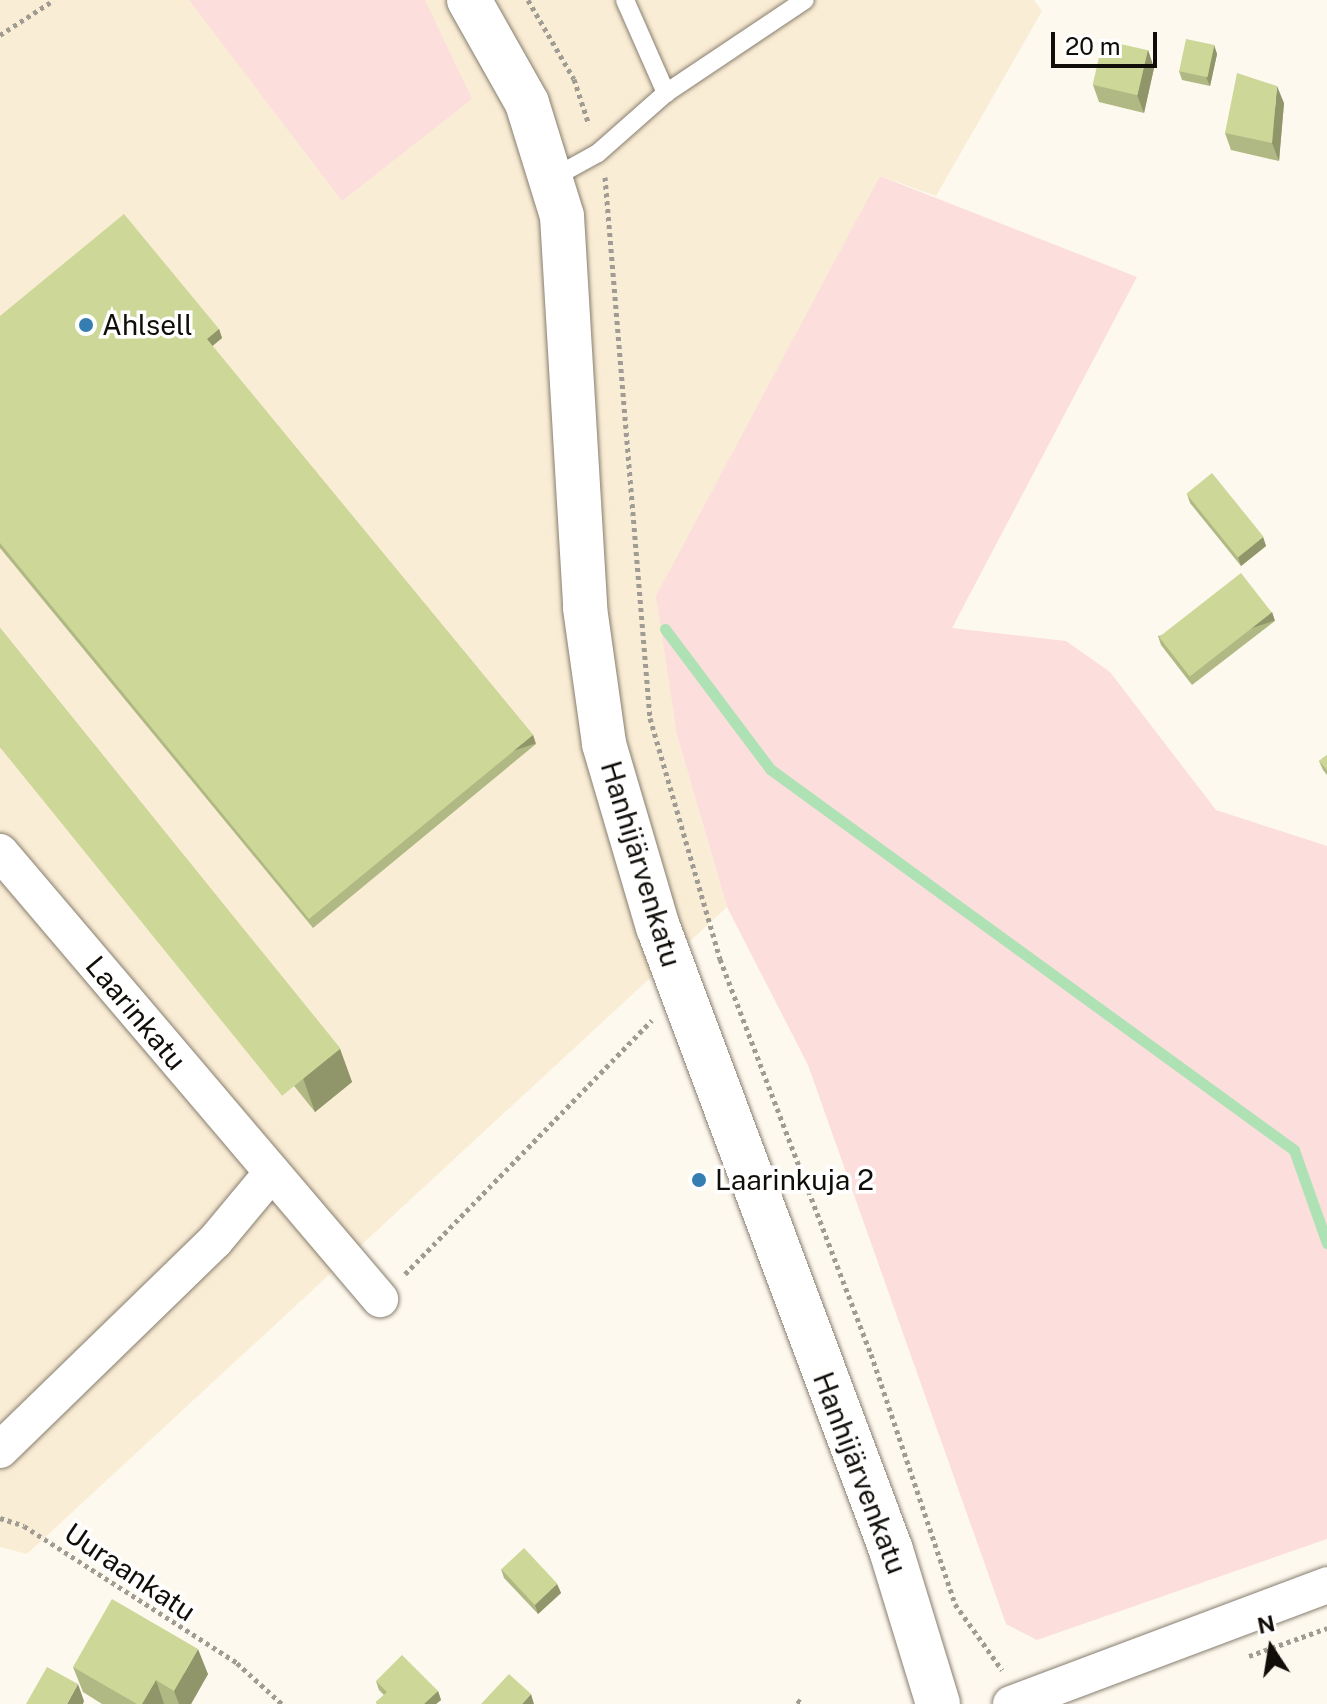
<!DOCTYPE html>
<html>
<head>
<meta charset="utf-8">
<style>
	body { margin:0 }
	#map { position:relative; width:1327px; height:1704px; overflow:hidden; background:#fef9ee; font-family:"Public Sans",sans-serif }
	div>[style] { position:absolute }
	.built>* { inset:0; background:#faedd5 }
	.green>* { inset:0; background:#fcdedd }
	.stream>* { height:11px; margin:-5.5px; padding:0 5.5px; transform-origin:5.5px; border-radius:5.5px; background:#aee2b4 }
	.path>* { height:5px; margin-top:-2.5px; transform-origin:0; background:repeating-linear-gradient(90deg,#a09c93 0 4px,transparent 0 8px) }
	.roads { filter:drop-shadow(0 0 2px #877e6f) drop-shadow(0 0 2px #877e6f) }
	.service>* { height:18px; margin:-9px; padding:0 9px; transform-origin:9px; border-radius:9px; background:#fff }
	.minor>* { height:36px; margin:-18px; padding:0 18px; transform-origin:18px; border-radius:18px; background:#fff }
	.tertiary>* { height:44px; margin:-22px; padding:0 22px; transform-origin:22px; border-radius:22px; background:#fff }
	.wall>* { inset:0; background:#b0b983 }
	.shaded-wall>* { inset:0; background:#90966a; transform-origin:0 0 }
	.building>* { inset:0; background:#cdd798; transform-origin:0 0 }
	.dots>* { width:22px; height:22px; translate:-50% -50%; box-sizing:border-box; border:4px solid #fff; border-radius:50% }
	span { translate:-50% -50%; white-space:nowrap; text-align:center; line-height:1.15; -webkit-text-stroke:7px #fff; paint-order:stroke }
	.poi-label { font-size:28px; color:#110e09 }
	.left { translate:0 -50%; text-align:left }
	.street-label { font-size:28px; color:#110e09 }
	.north { position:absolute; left:1231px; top:1608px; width:80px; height:80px; -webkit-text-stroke:6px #fff; paint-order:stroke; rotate:348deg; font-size:22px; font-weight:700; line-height:32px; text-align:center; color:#110e09 }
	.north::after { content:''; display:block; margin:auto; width:28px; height:36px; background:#110e09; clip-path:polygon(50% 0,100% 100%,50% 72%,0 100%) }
	.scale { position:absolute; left:1051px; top:32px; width:106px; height:36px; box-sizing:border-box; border:4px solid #110e09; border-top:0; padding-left:10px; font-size:24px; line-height:28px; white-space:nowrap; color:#110e09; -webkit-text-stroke:6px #fff; paint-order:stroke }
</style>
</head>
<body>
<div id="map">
	<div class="built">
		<div style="clip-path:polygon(0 0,1034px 0,1042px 11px,936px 196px,880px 176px,677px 735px,727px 907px,27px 1554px,0 1547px)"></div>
	</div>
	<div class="green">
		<div style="clip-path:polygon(189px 0,425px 0,472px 99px,342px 201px)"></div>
		<div style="clip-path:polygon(880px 176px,1137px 277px,952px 628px,1066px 641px,1110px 672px,1216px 810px,1327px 846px,1327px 1539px,1037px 1640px,1006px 1624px,808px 1065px,727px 907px,677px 735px,656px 596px)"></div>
	</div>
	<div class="stream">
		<div style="left:665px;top:629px;width:175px;rotate:53.1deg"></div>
		<div style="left:770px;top:769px;width:648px;rotate:36.02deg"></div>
		<div style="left:1294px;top:1150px;width:99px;rotate:70.5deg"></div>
	</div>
	<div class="path">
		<div style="left:528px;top:0;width:91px;rotate:59.8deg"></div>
		<div style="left:574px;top:79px;width:48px;rotate:71.9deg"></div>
		<div style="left:0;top:35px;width:64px;rotate:-32.9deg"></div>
		<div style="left:605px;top:177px;width:543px;rotate:85.25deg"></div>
		<div style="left:650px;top:718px;width:251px;rotate:73.8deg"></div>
		<div style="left:720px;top:959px;width:423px;rotate:69.1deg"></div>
		<div style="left:871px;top:1354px;width:264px;rotate:71.4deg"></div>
		<div style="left:955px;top:1604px;width:81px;rotate:54.5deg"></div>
		<div style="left:405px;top:1274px;width:354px;rotate:-45.8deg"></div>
		<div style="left:0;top:1518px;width:25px;rotate:18deg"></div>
		<div style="left:24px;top:1526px;width:253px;rotate:32.7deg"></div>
		<div style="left:237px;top:1663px;width:61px;rotate:42.3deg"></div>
		<div style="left:1249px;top:1656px;width:83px;rotate:-19.7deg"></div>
		<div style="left:797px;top:1700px;width:7px;rotate:34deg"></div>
	</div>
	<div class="roads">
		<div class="service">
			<div style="left:625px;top:0;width:102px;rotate:66.2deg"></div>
			<div style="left:551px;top:179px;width:54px;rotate:-29deg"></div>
			<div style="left:598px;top:153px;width:91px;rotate:-41.4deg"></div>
			<div style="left:666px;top:93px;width:167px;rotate:-33.8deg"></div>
		</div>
		<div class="minor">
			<div style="left:0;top:852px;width:587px;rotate:49.63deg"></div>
			<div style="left:0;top:1450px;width:300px;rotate:-44.2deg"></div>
			<div style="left:215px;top:1241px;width:86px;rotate:-50.2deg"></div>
			<div style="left:1011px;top:1704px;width:338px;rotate:-20.6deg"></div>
		</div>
		<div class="tertiary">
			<div style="left:469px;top:0;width:118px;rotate:60.6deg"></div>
			<div style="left:527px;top:103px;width:118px;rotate:72.8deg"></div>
			<div style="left:562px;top:216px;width:393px;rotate:86.6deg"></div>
			<div style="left:585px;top:608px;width:137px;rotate:82deg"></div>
			<div style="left:604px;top:744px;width:191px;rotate:73.6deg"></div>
			<div style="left:658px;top:927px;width:665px;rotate:69.49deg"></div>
			<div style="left:891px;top:1550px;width:161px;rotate:73deg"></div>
		</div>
	</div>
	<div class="wall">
		<div style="clip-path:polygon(1214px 45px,1217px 54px,1210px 86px,1182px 80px,1179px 71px)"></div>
		<div style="clip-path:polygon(1148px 50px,1154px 68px,1144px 113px,1099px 102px,1093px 85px)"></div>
		<div style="clip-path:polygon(1284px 103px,1279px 161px,1231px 150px,1225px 133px)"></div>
		<div style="clip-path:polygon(0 316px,219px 329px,222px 338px,212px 346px,533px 735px,536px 744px,313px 928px,0 548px)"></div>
		<div style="clip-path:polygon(1187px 494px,1263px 537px,1266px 546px,1241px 566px,1190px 503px)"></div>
		<div style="clip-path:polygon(1272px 612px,1275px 621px,1192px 685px,1161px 645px,1158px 636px)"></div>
		<div style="clip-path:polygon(0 628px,340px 1049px,352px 1082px,315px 1112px,0 721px)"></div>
		<div style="clip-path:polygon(1327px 755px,1327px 775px,1323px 770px,1319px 761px)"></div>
		<div style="clip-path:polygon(501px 1569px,557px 1584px,561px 1593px,538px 1614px,504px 1578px)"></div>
		<div style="clip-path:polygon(73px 1667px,208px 1674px,191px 1704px,102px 1704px,83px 1692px)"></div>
		<div style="clip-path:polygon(376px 1681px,438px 1691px,441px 1700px,436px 1704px,377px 1704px,376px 1702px,384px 1695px,379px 1690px)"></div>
	</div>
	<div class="shaded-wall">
		<div style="clip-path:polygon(1214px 45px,1217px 54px,1210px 86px,1206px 77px)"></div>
		<div style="clip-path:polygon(1148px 50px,1154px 68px,1144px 113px,1137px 95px)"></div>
		<div style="clip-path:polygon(1277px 86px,1284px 103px,1279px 161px,1272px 143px)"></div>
		<div style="clip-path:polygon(219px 329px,222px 338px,210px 348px,207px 339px)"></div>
		<div style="clip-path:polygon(1263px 537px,1266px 546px,1241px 566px,1238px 557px)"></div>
		<div style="left:1272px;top:612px;width:9px;height:105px;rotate:72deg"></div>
		<div style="left:533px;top:735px;width:9px;height:290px;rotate:72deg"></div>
		<div style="clip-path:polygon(340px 1049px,352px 1082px,315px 1112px,303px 1078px)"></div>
		<div style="clip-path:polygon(557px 1584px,561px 1593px,538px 1614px,535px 1605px)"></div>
		<div style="clip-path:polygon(198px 1649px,208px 1674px,191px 1704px,179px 1704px,174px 1691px)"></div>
		<div style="clip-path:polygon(156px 1680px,164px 1704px,142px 1704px)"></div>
		<div style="clip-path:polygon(78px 1684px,84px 1701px,83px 1704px,67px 1704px)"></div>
		<div style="clip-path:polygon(438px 1691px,441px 1700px,436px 1704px,424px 1704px)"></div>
		<div style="clip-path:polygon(531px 1694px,534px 1704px,522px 1704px)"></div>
	</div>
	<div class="building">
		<div style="left:1186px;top:39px;width:29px;height:33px;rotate:12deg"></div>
		<div style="left:1103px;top:40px;width:46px;height:46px;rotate:13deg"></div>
		<div style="clip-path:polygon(1237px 73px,1277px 86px,1272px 143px,1225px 133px)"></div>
		<div style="clip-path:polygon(124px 214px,219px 329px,207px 339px,533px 735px,309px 919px,0 543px,0 316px)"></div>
		<div style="left:1212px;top:473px;width:82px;height:33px;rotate:51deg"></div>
		<div style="left:1241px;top:573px;width:50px;height:104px;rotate:52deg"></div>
		<div style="left:0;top:628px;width:541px;height:75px;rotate:51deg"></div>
		<div style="clip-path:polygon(1327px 755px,1327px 770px,1319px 761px)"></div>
		<div style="left:524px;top:1548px;width:49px;height:31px;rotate:47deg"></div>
		<div style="clip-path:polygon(112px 1599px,198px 1649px,174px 1691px,156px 1680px,142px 1704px,137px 1704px,73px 1667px)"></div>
		<div style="clip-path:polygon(402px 1655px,438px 1691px,424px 1704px,378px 1704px,376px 1702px,387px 1692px,376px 1681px)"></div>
		<div style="clip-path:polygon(47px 1667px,78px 1684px,67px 1704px,26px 1704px)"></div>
		<div style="clip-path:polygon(509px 1674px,531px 1694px,522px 1704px,481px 1704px)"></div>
	</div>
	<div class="dots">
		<div style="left:86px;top:325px;background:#367db1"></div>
		<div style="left:699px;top:1180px;background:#367db1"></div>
	</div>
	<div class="poi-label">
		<span class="left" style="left:102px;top:325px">Ahlsell</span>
		<span class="left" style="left:715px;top:1180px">Laarinkuja 2</span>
	</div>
	<div class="street-label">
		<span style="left:641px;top:864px;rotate:73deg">Hanhijärvenkatu</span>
		<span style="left:136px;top:1013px;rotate:50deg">Laarinkatu</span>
		<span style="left:860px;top:1473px;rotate:69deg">Hanhijärvenkatu</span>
		<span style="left:130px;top:1572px;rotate:34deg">Uuraankatu</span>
	</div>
	<div class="north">N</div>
	<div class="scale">20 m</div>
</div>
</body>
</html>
